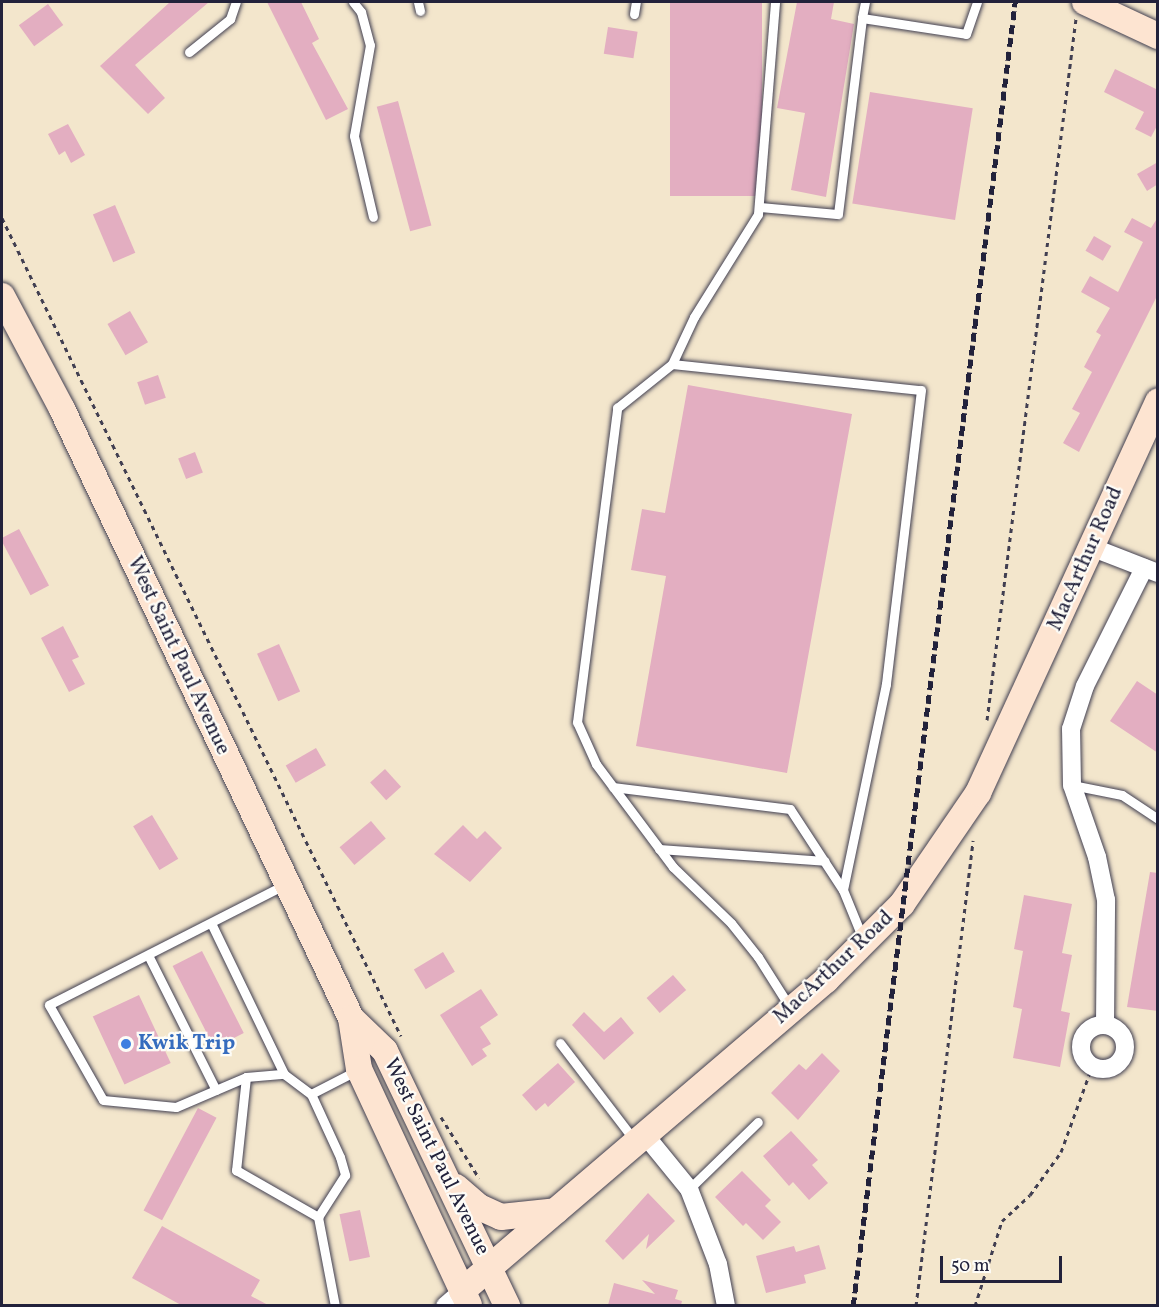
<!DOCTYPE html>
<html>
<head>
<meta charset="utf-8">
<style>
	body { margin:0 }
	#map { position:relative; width:1159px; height:1307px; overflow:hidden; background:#f3e6cc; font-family:Vollkorn,serif }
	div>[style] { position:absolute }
	.building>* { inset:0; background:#e3aec1; transform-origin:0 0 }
	.path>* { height:3px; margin-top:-1.5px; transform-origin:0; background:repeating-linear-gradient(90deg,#413f51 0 4.5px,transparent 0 9px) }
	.roads { filter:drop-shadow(0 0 2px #413f51) drop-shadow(0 0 2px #413f51) }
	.lane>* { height:9px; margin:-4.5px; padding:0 4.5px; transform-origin:4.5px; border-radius:4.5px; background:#fff }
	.street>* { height:18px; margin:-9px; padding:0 9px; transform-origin:9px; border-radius:9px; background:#fff }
	.street>.ring { margin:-9px; padding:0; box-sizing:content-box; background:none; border:18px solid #fff; border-radius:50% }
	.secondary>* { height:26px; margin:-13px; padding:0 13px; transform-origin:13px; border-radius:13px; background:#fde4d1 }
	.rail>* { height:4.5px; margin-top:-2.25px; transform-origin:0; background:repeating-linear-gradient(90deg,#22223b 0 9px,transparent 0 13.5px) }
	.dots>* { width:16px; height:16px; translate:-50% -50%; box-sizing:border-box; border:3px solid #fdfcf7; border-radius:50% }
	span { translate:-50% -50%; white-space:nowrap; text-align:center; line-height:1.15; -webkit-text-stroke:4.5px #fdfcf7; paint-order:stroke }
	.street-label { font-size:21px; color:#22223b }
	.shop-label { font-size:21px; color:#366cbe; font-weight:700 }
	.left { translate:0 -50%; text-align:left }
	.frame { position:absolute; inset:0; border:3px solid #22223b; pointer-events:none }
	.scale { position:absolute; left:940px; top:1256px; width:122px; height:27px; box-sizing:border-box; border:3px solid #22223b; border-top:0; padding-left:8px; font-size:18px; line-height:21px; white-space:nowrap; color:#22223b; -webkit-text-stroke:4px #fdfcf7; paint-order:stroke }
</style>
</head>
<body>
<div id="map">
	<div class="building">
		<div style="clip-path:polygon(170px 2px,209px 2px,135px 65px,165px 98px,148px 114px,100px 66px)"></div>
		<div style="clip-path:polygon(267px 2px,301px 2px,319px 39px,312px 43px,348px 109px,326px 120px)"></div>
		<div style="left:670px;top:2px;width:92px;height:194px"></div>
		<div style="clip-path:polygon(797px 2px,834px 2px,831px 19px,854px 24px,826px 197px,791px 190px,805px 113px,777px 108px)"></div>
		<div style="left:48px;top:4px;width:26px;height:36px;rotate:54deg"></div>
		<div style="left:608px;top:27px;width:30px;height:27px;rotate:9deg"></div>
		<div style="clip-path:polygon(1115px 69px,1156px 89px,1158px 86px,1158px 124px,1151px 137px,1135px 129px,1144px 112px,1104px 92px)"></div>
		<div style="left:870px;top:92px;width:104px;height:113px;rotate:9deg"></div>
		<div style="left:398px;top:101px;width:129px;height:22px;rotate:75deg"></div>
		<div style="clip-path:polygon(68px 124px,85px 155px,71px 163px,65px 151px,59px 155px,48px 134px)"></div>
		<div style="clip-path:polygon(1158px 162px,1158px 184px,1147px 191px,1137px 174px)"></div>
		<div style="left:115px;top:205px;width:52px;height:24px;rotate:67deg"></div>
		<div style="clip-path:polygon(1158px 217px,1158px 294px,1079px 452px,1063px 443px,1080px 413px,1072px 409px,1092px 372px,1084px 367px,1101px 335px,1096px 332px,1110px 308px,1081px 292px,1090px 276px,1118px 292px,1143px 242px,1124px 232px,1132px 218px,1151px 228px)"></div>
		<div style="left:1094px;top:236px;width:20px;height:17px;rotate:30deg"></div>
		<div style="left:130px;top:311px;width:36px;height:26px;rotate:60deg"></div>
		<div style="left:158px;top:375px;width:24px;height:22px;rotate:71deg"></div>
		<div style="clip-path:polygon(688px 385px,852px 414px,787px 773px,636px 746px,666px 576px,631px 570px,642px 509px,665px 513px)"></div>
		<div style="left:195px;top:452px;width:22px;height:18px;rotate:69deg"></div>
		<div style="left:19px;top:529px;width:64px;height:21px;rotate:62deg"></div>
		<div style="clip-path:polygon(63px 626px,79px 657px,72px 660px,85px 684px,69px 692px,41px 638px)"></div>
		<div style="left:279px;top:644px;width:52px;height:24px;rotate:66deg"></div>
		<div style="clip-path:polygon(1137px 681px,1158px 695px,1158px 753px,1110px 721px)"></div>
		<div style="left:316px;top:748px;width:20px;height:35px;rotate:60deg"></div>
		<div style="left:385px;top:769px;width:24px;height:20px;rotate:48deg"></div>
		<div style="left:152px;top:815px;width:51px;height:22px;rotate:59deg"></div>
		<div style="left:371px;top:821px;width:23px;height:41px;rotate:50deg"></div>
		<div style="clip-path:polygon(463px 825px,477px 839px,485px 831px,502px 848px,470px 882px,434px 854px)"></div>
		<div style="clip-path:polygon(1150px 872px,1158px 873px,1158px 1011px,1127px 1007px)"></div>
		<div style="clip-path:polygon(1024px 895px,1072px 904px,1062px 953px,1072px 955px,1061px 1011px,1070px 1013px,1060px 1067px,1013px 1058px,1022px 1009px,1013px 1007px,1023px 951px,1014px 949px)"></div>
		<div style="left:202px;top:951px;width:92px;height:33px;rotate:63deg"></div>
		<div style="left:443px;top:952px;width:23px;height:34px;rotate:59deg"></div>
		<div style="left:673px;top:975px;width:20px;height:35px;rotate:49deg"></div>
		<div style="clip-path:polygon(481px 989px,498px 1015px,480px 1027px,491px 1044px,482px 1049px,487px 1056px,472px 1066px,440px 1015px)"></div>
		<div style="left:139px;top:995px;width:75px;height:51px;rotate:65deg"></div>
		<div style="clip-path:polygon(584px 1012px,604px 1032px,621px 1017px,634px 1033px,604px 1060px,572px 1025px)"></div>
		<div style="clip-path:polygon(822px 1053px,840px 1071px,798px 1120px,771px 1093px,799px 1064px,806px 1070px)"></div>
		<div style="clip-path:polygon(558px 1063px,575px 1082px,548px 1107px,545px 1103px,536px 1111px,522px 1095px)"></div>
		<div style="left:198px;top:1108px;width:21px;height:116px;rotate:28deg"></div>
		<div style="clip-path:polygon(791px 1131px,818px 1160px,812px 1165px,828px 1183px,809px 1200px,793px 1182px,789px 1186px,763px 1156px)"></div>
		<div style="clip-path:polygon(742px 1171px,771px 1200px,765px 1206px,781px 1222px,763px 1240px,746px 1223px,743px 1226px,715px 1197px)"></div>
		<div style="clip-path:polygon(648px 1193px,675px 1221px,646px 1249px,649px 1234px,623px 1260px,605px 1241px)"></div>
		<div style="left:360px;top:1210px;width:48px;height:21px;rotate:78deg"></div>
		<div style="clip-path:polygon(162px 1226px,260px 1280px,251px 1296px,268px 1305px,181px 1305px,132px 1278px)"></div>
		<div style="clip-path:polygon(819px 1245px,826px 1269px,804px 1275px,806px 1283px,766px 1293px,756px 1256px,794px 1246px,796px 1252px)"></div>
		<div style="clip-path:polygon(642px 1280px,678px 1290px,675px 1299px,682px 1301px,681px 1305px,608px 1305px,614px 1283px,655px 1294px)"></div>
	</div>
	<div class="path">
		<div style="left:2px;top:218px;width:910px;rotate:64deg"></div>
		<div style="left:987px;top:720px;width:708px;rotate:-82.77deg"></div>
		<div style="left:441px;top:1117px;width:72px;rotate:58.1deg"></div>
		<div style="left:916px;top:1306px;width:469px;rotate:-83deg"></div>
		<div style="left:975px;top:1306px;width:89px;rotate:-72.4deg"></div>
		<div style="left:1002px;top:1221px;width:38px;rotate:-43deg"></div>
		<div style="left:1030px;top:1195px;width:53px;rotate:-54.2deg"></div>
		<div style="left:1061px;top:1152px;width:90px;rotate:-70deg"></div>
	</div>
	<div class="roads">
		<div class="lane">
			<div style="left:353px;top:2px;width:13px;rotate:51deg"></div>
			<div style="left:361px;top:12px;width:34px;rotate:75deg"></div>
			<div style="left:370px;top:45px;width:92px;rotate:100deg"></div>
			<div style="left:354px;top:136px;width:83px;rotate:76.8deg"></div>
			<div style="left:418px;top:2px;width:9px;rotate:77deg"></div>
			<div style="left:865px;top:2px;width:16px;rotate:101deg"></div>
			<div style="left:862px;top:18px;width:105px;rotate:8.7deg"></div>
			<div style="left:966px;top:34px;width:34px;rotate:-71deg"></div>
			<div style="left:634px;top:14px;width:12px;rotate:-81deg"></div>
			<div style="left:189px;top:52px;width:53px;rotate:-38.8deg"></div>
			<div style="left:230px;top:19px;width:18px;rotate:-71deg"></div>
			<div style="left:759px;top:207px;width:79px;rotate:5.1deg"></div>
			<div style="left:838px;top:214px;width:197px;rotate:-83deg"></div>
			<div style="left:672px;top:364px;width:52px;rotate:-64.9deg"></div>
			<div style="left:694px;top:317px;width:121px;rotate:-58.1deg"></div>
			<div style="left:758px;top:214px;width:213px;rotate:-85.4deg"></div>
			<div style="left:1072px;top:785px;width:51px;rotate:11.3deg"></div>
			<div style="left:1122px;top:795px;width:43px;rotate:33.7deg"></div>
			<div style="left:613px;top:787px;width:178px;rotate:7.1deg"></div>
			<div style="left:790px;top:809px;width:97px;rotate:56.8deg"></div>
			<div style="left:659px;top:849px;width:166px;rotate:4.1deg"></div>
			<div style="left:286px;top:884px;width:266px;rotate:153deg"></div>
			<div style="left:49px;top:1005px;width:109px;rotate:60.4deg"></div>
			<div style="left:103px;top:1100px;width:73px;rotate:5.5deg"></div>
			<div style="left:176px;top:1107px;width:76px;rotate:-23.2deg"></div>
			<div style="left:246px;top:1077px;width:38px;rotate:-5deg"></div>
			<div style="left:284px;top:1074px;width:34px;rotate:37deg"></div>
			<div style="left:311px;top:1094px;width:53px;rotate:-27.1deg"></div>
			<div style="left:211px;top:923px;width:168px;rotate:64.2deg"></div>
			<div style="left:148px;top:955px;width:151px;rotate:63.3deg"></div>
			<div style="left:791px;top:1009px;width:62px;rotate:-122.4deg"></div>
			<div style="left:758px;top:957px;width:43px;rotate:-128.5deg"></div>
			<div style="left:731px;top:923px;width:81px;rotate:-136deg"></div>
			<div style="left:673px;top:867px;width:129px;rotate:-126.8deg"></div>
			<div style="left:596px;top:764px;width:46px;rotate:-114.3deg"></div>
			<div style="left:577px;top:722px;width:317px;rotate:-82.7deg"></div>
			<div style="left:617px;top:408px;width:70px;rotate:-38.7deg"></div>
			<div style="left:672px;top:364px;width:250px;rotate:6deg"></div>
			<div style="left:921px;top:390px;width:296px;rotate:96.8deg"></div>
			<div style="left:886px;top:684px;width:210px;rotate:101.8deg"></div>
			<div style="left:843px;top:890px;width:53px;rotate:67.8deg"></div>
			<div style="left:560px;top:1043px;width:123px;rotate:52.6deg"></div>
			<div style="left:246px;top:1077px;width:94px;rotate:96.1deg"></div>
			<div style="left:236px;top:1170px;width:95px;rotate:29.8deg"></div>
			<div style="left:318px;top:1217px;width:91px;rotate:79.2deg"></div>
			<div style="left:311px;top:1094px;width:69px;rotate:65.3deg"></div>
			<div style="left:340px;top:1157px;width:19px;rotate:74deg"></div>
			<div style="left:345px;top:1175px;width:50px;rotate:122.7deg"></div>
			<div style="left:689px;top:1189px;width:96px;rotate:-44.2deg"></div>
		</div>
		<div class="street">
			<div style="left:1091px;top:547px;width:72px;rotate:21.2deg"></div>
			<div style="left:1105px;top:1025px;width:125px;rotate:-89.5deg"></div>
			<div style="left:1106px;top:900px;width:44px;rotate:-101.8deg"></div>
			<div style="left:1097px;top:857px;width:76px;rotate:-109.1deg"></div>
			<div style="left:1072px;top:785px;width:56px;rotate:-91deg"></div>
			<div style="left:1071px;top:729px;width:45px;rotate:-72deg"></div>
			<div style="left:1085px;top:686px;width:132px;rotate:-63.4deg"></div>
			<div class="ring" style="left:1081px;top:1025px;width:26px;height:26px"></div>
			<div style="left:645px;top:1135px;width:70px;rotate:50.8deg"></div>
			<div style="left:689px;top:1189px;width:80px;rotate:68.9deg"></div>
			<div style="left:718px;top:1264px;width:43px;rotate:79.2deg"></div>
			<div style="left:445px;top:1306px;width:23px;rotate:-41deg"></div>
		</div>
		<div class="secondary">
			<div style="left:1085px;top:2px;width:81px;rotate:25deg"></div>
			<div style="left:2px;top:296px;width:128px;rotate:62deg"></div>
			<div style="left:62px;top:409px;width:674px;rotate:64.61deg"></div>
			<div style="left:351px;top:1018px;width:52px;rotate:81.1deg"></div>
			<div style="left:359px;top:1069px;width:260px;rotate:65deg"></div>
			<div style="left:351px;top:1018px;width:47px;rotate:44.1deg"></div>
			<div style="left:385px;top:1051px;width:283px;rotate:64.4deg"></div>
			<div style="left:456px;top:1187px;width:30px;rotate:41deg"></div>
			<div style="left:479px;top:1207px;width:24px;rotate:24deg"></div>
			<div style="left:501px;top:1217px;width:55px;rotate:-6.2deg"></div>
			<div style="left:462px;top:1291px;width:479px;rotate:-40.5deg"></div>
			<div style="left:826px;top:980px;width:107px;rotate:-45deg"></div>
			<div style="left:902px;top:904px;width:135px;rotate:-55.6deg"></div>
			<div style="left:978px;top:793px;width:431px;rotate:-65.3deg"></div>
		</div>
	</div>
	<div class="rail">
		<div style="left:853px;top:1306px;width:1314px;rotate:-82.92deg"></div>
	</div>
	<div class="dots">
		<div style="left:126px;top:1044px;background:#3f7fe0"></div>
	</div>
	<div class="street-label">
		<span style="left:1086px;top:559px;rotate:-66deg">MacArthur Road</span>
		<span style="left:178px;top:656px;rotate:65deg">West Saint Paul Avenue</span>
		<span style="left:834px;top:968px;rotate:-43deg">MacArthur Road</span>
		<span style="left:436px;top:1157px;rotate:64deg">West Saint Paul Avenue</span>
	</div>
	<div class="shop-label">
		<span class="left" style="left:138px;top:1044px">Kwik Trip</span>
	</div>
	<div class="frame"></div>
	<div class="scale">50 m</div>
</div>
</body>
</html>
